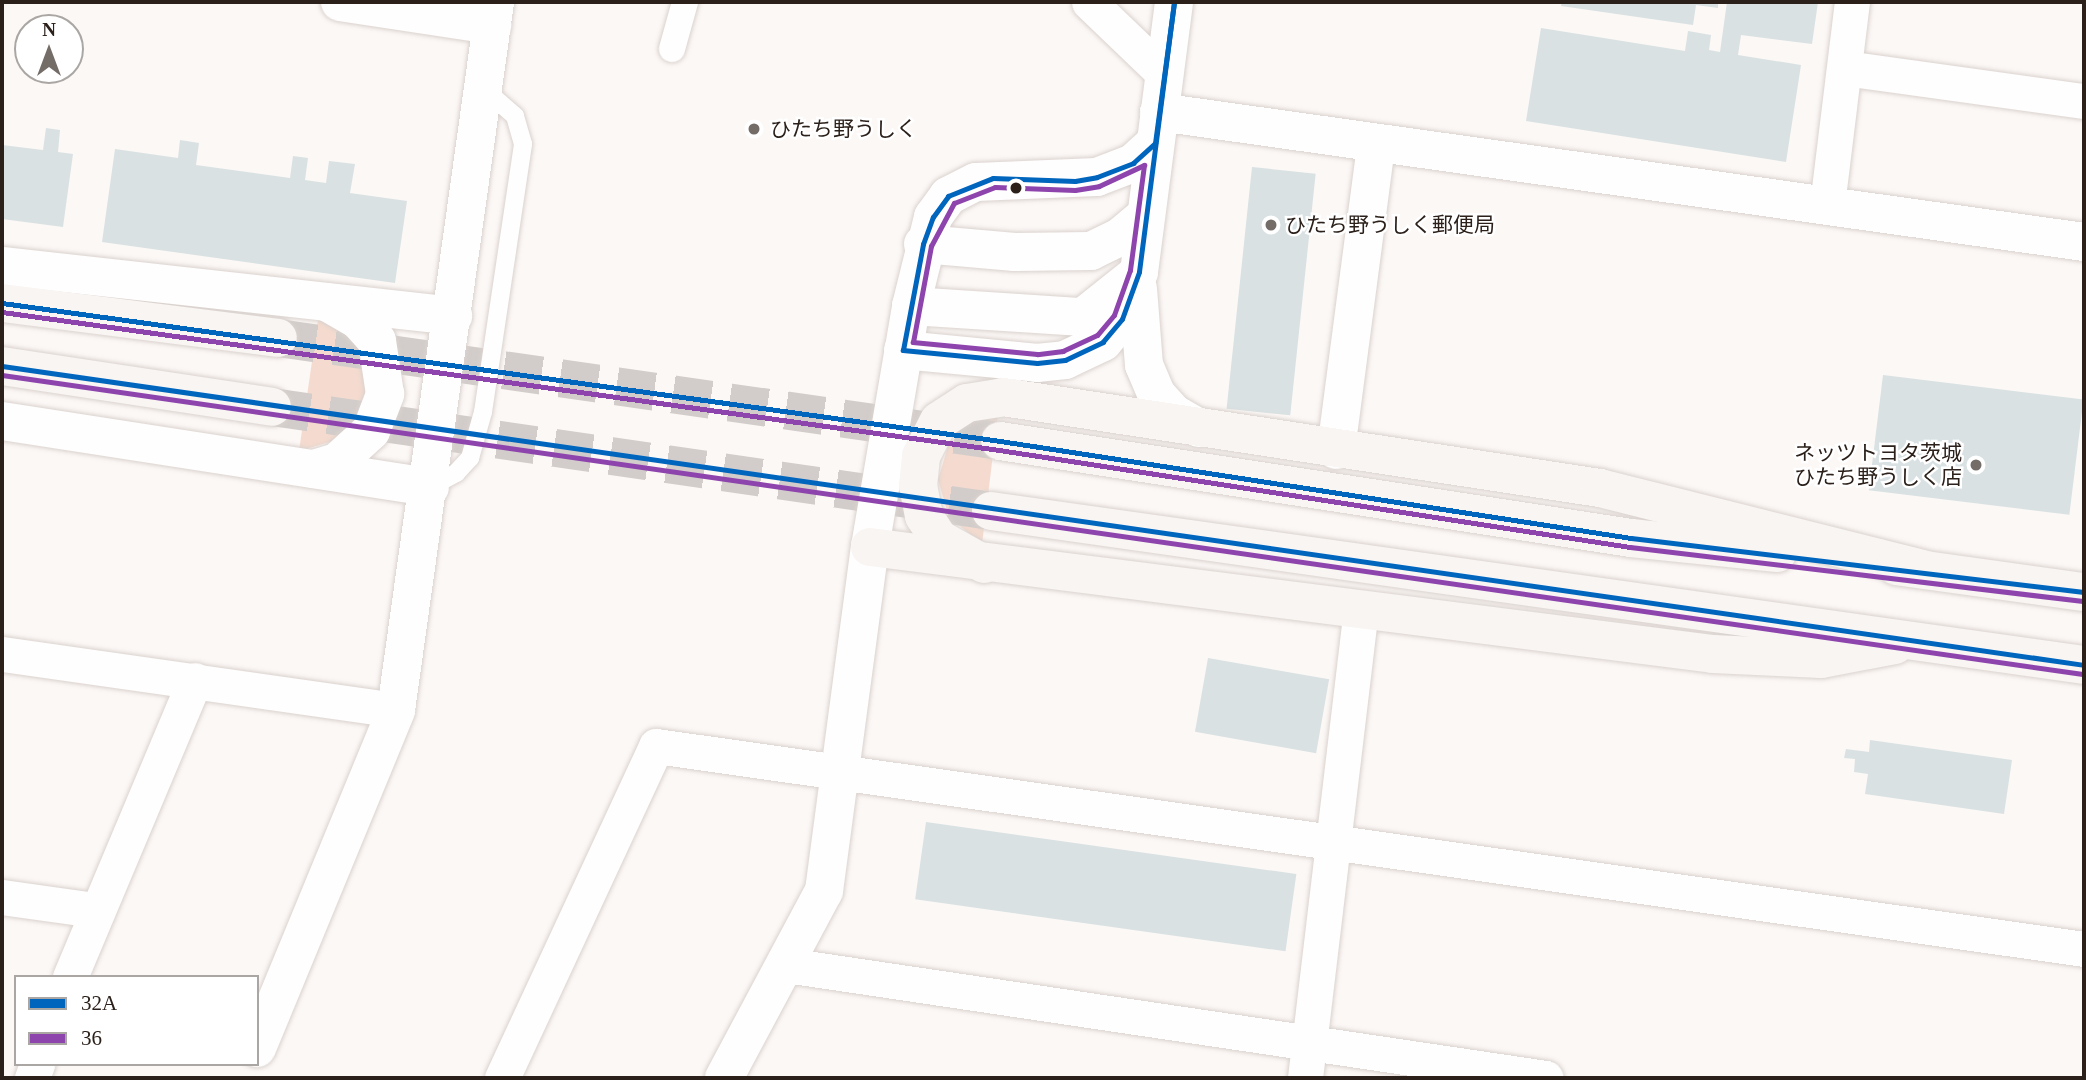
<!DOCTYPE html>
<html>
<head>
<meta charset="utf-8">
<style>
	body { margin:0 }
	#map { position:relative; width:2086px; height:1080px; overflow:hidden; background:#fcf8f6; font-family:"Times New Roman","Noto Sans JP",serif }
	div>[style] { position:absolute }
	.green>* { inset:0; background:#f5dbcf }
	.building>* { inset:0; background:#d9e1e3; transform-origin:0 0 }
	.secondary-tunnel>* { height:38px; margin-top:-19px; transform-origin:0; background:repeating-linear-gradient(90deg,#d2cdca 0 38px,transparent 0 57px) }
	.roads { filter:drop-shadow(0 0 2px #dad2ce) drop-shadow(0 0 2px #dad2ce) }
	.service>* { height:18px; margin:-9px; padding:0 9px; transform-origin:9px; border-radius:9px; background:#fffefe }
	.pedestrian>* { height:26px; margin:-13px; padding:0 13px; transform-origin:13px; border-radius:13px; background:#fffefe }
	.minor>* { height:35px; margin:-17.5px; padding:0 17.5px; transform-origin:17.5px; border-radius:17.5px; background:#fffefe }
	.tertiary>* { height:38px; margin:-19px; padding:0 19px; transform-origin:19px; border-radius:19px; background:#fffefe }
	.secondary>* { height:38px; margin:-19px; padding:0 19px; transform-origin:19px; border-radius:19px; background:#f8f5f3 }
	.bus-1>* { height:5px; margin:-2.5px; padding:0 2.5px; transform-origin:2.5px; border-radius:2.5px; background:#0065bd }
	.bus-2>* { height:5px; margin:-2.5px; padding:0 2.5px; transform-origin:2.5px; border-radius:2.5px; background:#8e44ad }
	.dots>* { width:19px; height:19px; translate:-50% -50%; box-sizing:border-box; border:4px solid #fff; border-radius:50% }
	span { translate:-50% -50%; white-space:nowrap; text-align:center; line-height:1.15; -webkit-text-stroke:5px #fff; paint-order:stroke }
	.poi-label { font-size:21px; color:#2b201a }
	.left { translate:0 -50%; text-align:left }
	.right { translate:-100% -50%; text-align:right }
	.frame { position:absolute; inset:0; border:4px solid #2b201a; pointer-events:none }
	.legend { position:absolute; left:14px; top:975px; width:245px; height:91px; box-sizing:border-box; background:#fff; border:2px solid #aaa6a3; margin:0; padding:9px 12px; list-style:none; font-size:21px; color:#2b201a }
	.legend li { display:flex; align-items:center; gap:14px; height:35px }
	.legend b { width:35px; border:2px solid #aaa6a3 }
	.north { position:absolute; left:14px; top:14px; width:70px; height:70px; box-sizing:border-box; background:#fff; border:2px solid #aaa6a3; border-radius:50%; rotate:0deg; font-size:19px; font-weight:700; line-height:28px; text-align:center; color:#2b201a }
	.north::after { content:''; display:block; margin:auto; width:24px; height:32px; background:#746c67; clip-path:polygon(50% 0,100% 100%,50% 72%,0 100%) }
</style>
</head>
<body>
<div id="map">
	<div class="green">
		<div style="clip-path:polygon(318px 320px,336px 326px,356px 343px,366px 365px,365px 403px,349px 427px,333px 441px,299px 451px)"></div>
		<div style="clip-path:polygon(998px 414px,982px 544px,949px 517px,938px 480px,948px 446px,966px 428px)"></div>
	</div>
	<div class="building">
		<div style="clip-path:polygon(1562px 2px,1718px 2px,1718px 8px,1696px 5px,1693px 25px,1561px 6px)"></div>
		<div style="clip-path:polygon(1727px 2px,1818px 2px,1812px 44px,1741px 35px,1738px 55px,1801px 65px,1786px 162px,1526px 121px,1541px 28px,1685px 51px,1688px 31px,1711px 35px,1709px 50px,1720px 52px)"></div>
		<div style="clip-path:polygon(46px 128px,60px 130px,58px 152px,73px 154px,63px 227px,2px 219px,2px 145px,43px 150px)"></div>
		<div style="clip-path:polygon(180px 140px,199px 143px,196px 165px,290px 178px,293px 156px,308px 158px,305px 180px,326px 183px,329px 161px,355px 164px,350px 193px,407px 201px,395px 283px,102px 242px,115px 149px,178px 158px)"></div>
		<div style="left:1252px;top:167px;width:64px;height:243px;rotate:6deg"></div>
		<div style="left:1883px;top:375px;width:202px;height:116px;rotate:7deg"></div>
		<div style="left:1208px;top:658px;width:123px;height:75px;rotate:10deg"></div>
		<div style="clip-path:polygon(1870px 740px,2012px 760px,2004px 814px,1865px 794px,1868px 774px,1854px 772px,1855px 759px,1844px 758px,1846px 749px,1869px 752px)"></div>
		<div style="left:926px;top:822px;width:374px;height:78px;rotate:8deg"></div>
	</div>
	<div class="secondary-tunnel">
		<div style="left:278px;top:338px;width:729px;rotate:8.12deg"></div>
		<div style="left:272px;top:407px;width:726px;rotate:8.23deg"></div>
	</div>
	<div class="roads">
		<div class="service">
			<div style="left:430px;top:487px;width:30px;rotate:-28deg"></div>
			<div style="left:456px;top:473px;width:21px;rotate:-47deg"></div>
			<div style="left:470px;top:458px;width:48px;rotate:-74.2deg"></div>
			<div style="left:483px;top:412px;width:271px;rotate:-81.5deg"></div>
			<div style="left:523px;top:144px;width:29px;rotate:-106deg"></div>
			<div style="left:515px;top:116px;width:40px;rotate:-139deg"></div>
		</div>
		<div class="pedestrian">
			<div style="left:672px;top:49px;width:49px;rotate:-74.5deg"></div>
		</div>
		<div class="minor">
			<div style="left:1089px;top:2px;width:104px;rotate:43.8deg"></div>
			<div style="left:1845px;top:68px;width:241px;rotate:7.9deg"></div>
			<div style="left:1827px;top:205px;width:205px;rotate:-83deg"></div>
			<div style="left:2px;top:654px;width:398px;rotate:8.1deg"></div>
			<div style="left:2px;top:897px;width:94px;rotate:8deg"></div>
			<div style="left:786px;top:965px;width:768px;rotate:8.46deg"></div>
			<div style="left:70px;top:977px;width:322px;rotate:-67.2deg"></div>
			<div style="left:32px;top:1078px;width:15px;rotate:-70deg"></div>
			<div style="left:502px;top:1078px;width:366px;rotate:-65.1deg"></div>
			<div style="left:656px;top:746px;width:1442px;rotate:8.09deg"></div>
			<div style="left:1305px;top:1078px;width:471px;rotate:-83.2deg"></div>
		</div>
		<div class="tertiary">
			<div style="left:340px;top:2px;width:154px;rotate:8.6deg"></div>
			<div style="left:1159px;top:112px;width:934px;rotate:8deg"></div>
			<div style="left:923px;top:244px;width:92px;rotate:5deg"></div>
			<div style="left:1015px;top:252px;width:76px;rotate:-0.8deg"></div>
			<div style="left:1091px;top:251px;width:32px;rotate:-26deg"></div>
			<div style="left:1120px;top:237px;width:34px;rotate:-40deg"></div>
			<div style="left:2px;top:266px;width:454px;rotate:6.3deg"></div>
			<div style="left:1138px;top:289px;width:76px;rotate:85.5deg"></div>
			<div style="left:1144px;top:365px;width:33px;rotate:67deg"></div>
			<div style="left:1157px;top:395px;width:24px;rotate:48deg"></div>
			<div style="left:1173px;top:413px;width:30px;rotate:30deg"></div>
			<div style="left:911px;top:306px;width:172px;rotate:3.7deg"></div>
			<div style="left:1083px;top:317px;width:69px;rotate:-38.5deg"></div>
			<div style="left:903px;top:350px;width:135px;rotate:5.5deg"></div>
			<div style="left:1037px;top:363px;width:28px;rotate:-6deg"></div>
			<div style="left:1065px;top:360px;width:42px;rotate:-25.3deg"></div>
			<div style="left:1103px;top:342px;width:30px;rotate:-50deg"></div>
			<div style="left:1122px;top:319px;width:50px;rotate:-70.1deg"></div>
			<div style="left:1139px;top:272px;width:272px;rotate:-82.6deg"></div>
			<div style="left:2px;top:421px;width:433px;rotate:8.8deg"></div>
			<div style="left:1336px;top:450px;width:308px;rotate:-82.5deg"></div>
			<div style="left:314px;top:469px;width:24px;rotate:-17deg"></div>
			<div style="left:337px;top:462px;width:46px;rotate:-42.4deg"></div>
			<div style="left:371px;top:431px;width:40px;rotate:-69deg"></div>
			<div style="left:385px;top:394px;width:54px;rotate:-98.6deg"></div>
			<div style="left:377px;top:341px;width:28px;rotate:-132deg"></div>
			<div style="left:358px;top:320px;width:36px;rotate:-150deg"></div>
			<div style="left:257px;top:1048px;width:365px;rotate:-67.6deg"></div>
			<div style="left:396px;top:710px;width:715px;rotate:-82.04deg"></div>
			<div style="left:724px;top:1078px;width:212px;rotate:-61.9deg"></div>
			<div style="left:824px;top:891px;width:347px;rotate:-82.4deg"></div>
			<div style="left:870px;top:547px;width:244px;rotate:-80.3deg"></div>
			<div style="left:911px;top:306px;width:92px;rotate:-76.1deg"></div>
			<div style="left:933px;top:217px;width:26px;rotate:-54deg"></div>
			<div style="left:948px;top:196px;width:31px;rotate:-27deg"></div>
			<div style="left:976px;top:182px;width:121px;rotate:-2.4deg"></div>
			<div style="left:1097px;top:177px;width:39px;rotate:-21deg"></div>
			<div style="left:1133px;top:163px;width:30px;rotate:-42deg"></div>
		</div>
		<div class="secondary">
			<div style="left:2px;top:303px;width:278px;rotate:7.2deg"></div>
			<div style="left:2px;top:366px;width:273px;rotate:8.6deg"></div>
			<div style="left:1000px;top:441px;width:638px;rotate:8.74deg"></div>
			<div style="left:1631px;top:538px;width:147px;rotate:5.9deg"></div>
			<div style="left:991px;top:511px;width:1104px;rotate:8.02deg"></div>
			<div style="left:870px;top:547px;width:850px;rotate:7.23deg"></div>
			<div style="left:1713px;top:654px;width:108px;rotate:2.7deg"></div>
			<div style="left:1821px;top:659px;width:75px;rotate:-10.7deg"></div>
			<div style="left:984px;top:564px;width:51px;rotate:-150.9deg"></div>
			<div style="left:939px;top:539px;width:27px;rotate:-123deg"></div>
			<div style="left:924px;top:516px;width:31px;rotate:-101deg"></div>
			<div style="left:918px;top:486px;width:30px;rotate:-84deg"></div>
			<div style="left:921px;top:456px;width:39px;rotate:-63deg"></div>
			<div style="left:939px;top:421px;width:33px;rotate:-33deg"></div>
			<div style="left:967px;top:403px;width:36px;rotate:-9deg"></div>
			<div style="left:1003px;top:397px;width:604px;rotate:8.67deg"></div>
			<div style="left:1600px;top:488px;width:333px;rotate:14.1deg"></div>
			<div style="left:1896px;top:566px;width:190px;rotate:7.9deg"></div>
		</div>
	</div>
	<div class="bus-1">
		<div style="left:1174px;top:2px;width:272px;rotate:97.4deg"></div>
		<div style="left:1139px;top:272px;width:50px;rotate:109.9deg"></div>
		<div style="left:1122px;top:319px;width:30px;rotate:130deg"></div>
		<div style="left:1103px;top:342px;width:42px;rotate:154.7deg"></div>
		<div style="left:1065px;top:360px;width:28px;rotate:174deg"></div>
		<div style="left:1037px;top:363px;width:135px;rotate:-174.5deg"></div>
		<div style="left:903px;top:350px;width:108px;rotate:-79.3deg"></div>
		<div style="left:923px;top:244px;width:29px;rotate:-70deg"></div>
		<div style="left:933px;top:217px;width:26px;rotate:-54deg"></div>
		<div style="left:948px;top:196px;width:48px;rotate:-21.8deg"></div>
		<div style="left:993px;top:178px;width:82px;rotate:2.1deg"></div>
		<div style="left:1075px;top:181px;width:22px;rotate:-10deg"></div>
		<div style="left:1097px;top:177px;width:39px;rotate:-21deg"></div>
		<div style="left:1133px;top:163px;width:30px;rotate:-42deg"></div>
		<div style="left:1155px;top:143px;width:142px;rotate:-82.3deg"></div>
		<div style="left:2px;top:303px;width:1007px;rotate:7.87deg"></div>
		<div style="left:1000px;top:441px;width:638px;rotate:8.74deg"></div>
		<div style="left:1631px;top:538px;width:456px;rotate:6.8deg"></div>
		<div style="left:2px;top:366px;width:2103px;rotate:8.17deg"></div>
	</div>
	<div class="bus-2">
		<div style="left:1144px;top:165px;width:106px;rotate:97.6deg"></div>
		<div style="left:1130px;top:270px;width:48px;rotate:109.6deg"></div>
		<div style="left:1114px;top:315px;width:26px;rotate:130deg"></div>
		<div style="left:1097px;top:335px;width:38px;rotate:155deg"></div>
		<div style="left:1063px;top:351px;width:26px;rotate:173deg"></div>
		<div style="left:1037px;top:354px;width:125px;rotate:-174.5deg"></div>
		<div style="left:913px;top:342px;width:98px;rotate:-79.4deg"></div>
		<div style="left:931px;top:246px;width:49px;rotate:-61.9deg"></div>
		<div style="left:954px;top:203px;width:44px;rotate:-21.3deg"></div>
		<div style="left:995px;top:187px;width:80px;rotate:2.1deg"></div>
		<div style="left:1075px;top:190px;width:24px;rotate:-9deg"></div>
		<div style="left:1099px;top:186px;width:50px;rotate:-25deg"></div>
		<div style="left:2px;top:312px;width:1007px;rotate:7.88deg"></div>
		<div style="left:999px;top:450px;width:638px;rotate:8.74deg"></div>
		<div style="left:1630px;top:547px;width:456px;rotate:6.8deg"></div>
		<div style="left:2px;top:375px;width:2102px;rotate:8.18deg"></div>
	</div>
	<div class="dots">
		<div style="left:754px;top:129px;background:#746c67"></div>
		<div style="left:1016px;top:188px;background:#2b201a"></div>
		<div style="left:1271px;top:225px;background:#746c67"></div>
		<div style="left:1976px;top:465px;background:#746c67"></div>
	</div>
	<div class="poi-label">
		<span class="left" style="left:770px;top:129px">ひたち野うしく</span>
		<span class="left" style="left:1285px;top:225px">ひたち野うしく郵便局</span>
		<span class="right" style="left:1962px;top:465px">ネッツトヨタ茨城<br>ひたち野うしく店</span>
	</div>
	<div class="frame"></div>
	<ul class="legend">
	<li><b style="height:9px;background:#0065bd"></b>32A</li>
	<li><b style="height:9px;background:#8e44ad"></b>36</li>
	</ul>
	<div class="north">N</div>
</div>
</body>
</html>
